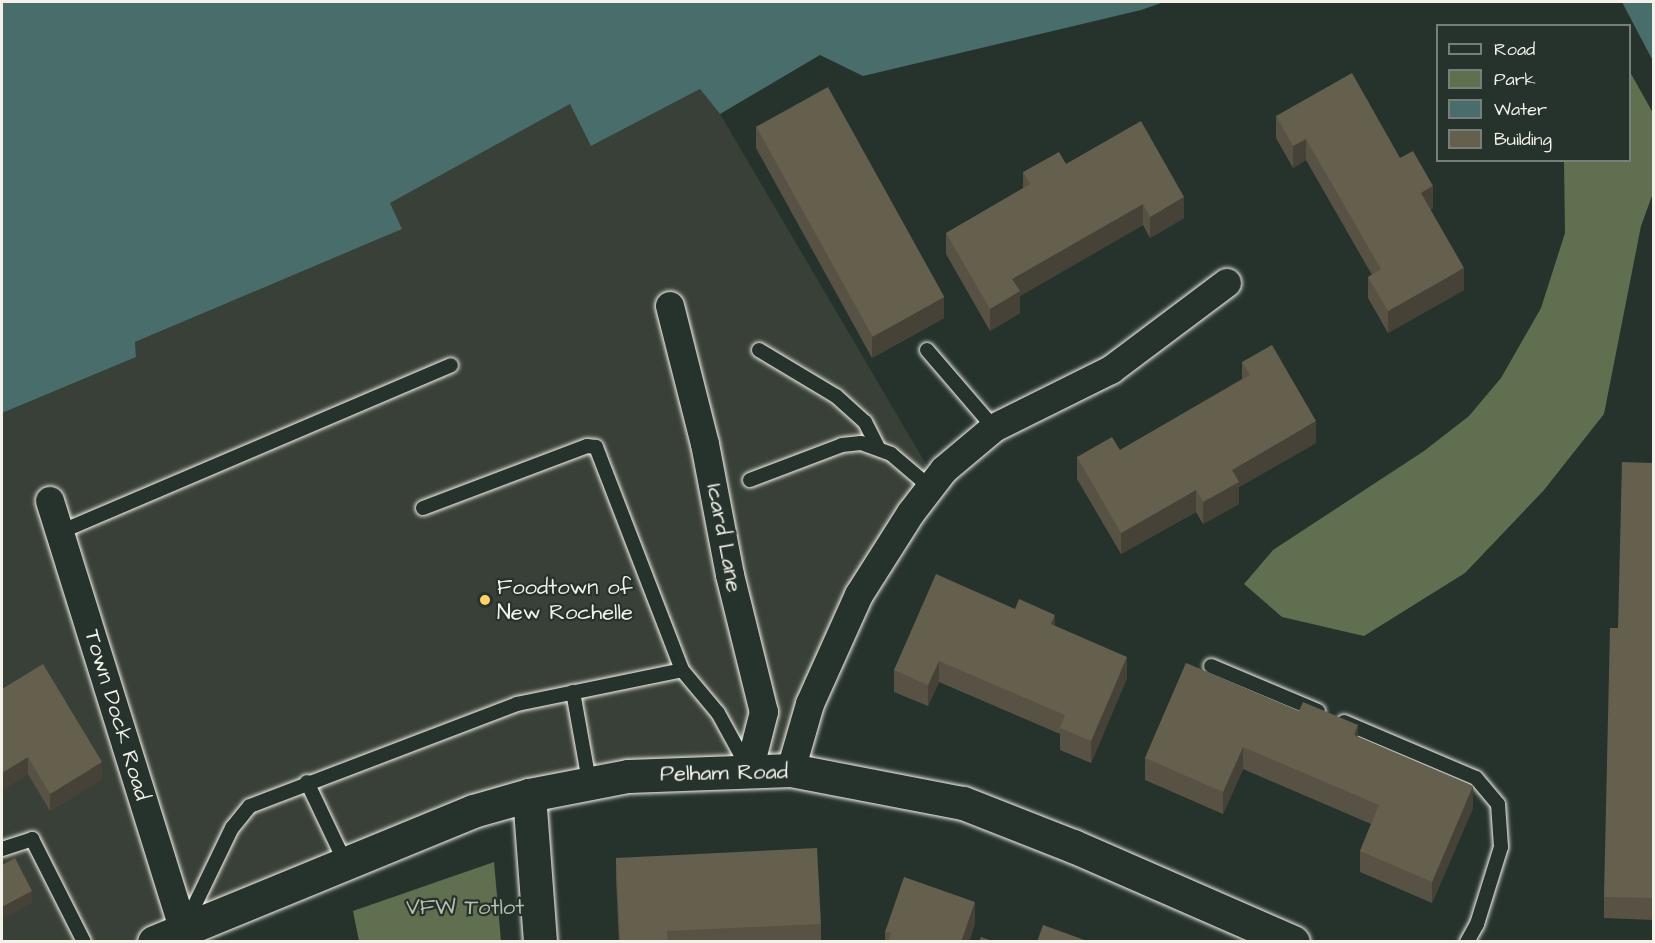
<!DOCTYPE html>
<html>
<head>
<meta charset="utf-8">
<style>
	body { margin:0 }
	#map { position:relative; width:1655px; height:943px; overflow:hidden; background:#26332d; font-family:"Architects Daughter",sans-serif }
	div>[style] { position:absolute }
	.built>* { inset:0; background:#394037 }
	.green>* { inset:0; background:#606f50 }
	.water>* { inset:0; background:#486d6b }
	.roads { filter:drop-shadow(0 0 2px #f4f1e8) drop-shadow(0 0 2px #f4f1e8) }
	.service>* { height:14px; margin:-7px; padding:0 7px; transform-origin:7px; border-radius:7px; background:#26332d }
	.minor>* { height:28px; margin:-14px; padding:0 14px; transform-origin:14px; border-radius:14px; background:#26332d }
	.tertiary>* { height:33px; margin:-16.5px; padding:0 16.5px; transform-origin:16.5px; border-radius:16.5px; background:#26332d }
	.secondary>* { height:33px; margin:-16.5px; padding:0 16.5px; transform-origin:16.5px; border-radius:16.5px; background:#26332d }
	.wall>* { inset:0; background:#575243 }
	.shaded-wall>* { inset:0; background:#474237 }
	.building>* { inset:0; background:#655f4e; transform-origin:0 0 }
	.dots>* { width:16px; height:16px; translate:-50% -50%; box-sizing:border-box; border:3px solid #26332d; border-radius:50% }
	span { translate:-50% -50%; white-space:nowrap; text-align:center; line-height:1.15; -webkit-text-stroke:4.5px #26332d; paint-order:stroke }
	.street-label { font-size:22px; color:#f4f1e8 }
	.poi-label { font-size:22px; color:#f4f1e8 }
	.left { translate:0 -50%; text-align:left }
	.park-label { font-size:22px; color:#b9bdab }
	.frame { position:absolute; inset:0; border:3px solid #f4f1e8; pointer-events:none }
	.legend { position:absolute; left:1436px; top:24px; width:195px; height:138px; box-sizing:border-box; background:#26332d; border:2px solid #787f78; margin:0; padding:8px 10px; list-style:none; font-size:18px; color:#f4f1e8 }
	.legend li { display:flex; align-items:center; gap:12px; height:30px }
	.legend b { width:30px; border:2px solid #787f78 }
</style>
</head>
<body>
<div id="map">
	<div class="built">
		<div style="clip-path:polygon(700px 89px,720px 114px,930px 471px,786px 765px,470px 805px,133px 941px,2px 942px,2px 413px,136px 357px,135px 342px,401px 229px,390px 203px,571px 103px,591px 146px)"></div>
	</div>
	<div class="green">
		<div style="clip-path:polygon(1630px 72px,1653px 113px,1653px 193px,1641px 226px,1604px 414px,1544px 490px,1465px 573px,1364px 636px,1282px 617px,1244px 584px,1273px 550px,1424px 451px,1469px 416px,1501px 378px,1541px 308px,1565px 233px,1564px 161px,1630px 160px)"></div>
		<div style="clip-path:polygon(494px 862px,501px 941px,359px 941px,353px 911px)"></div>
	</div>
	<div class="water">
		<div style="clip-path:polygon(2px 2px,1164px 2px,1141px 10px,863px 76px,820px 55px,720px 114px,700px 89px,591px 146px,570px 104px,390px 203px,402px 229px,135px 342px,136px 357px,2px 413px)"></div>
		<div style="clip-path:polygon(1622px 2px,1653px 2px,1653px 61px)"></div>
	</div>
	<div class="roads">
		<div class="service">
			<div style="left:759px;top:350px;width:90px;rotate:30.9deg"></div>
			<div style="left:836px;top:396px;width:39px;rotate:42deg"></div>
			<div style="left:865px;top:422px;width:28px;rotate:63deg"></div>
			<div style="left:927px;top:350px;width:103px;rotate:49.3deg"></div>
			<div style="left:750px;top:480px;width:98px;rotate:-20.8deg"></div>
			<div style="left:842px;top:445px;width:19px;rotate:-6deg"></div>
			<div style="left:861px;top:443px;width:32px;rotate:20deg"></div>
			<div style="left:891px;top:454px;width:52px;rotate:40.4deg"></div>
			<div style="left:423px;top:508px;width:175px;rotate:-20.7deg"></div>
			<div style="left:587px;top:446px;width:9px;rotate:6deg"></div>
			<div style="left:596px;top:447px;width:239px;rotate:68.9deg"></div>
			<div style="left:682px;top:670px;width:56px;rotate:50.1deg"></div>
			<div style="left:718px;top:713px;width:60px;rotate:61.3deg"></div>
			<div style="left:60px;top:532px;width:425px;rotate:-23.1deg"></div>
			<div style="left:1211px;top:666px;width:116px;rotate:22.8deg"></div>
			<div style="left:573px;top:692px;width:90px;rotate:79.8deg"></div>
			<div style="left:1344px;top:722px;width:143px;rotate:23deg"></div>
			<div style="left:1476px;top:778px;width:34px;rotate:50deg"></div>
			<div style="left:1498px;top:804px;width:43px;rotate:86deg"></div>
			<div style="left:1501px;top:847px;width:81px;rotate:107.3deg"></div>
			<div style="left:1477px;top:924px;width:21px;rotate:119deg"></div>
			<div style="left:307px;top:782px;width:91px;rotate:64.6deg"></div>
			<div style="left:2px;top:849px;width:32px;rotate:-18deg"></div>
			<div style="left:32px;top:839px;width:115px;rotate:63.2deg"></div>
			<div style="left:186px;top:923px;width:106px;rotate:-64.2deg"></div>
			<div style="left:232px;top:828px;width:28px;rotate:-51deg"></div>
			<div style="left:250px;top:806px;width:286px;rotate:-20.9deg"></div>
			<div style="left:517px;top:704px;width:168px;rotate:-11.6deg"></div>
		</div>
		<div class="minor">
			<div style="left:670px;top:306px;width:142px;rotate:75.8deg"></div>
			<div style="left:705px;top:444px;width:133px;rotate:79.2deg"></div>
			<div style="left:730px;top:575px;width:141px;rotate:76.1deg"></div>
			<div style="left:764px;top:712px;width:61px;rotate:104.3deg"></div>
			<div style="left:50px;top:501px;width:447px;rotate:72.7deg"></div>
			<div style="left:791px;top:770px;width:69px;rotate:-73.9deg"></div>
			<div style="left:810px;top:704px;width:120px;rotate:-65.8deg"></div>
			<div style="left:859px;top:595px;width:97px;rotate:-57.6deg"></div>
			<div style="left:911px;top:513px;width:54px;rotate:-52.5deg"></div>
			<div style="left:944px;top:470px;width:65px;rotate:-40deg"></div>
			<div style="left:994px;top:428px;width:131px;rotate:-26.4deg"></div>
			<div style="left:1111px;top:370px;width:145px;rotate:-36.9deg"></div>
		</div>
		<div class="tertiary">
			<div style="left:529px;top:795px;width:147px;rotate:85.7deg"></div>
		</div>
		<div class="secondary">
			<div style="left:154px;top:942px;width:345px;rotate:-22.3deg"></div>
			<div style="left:473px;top:811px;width:58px;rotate:-15.9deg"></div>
			<div style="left:529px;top:795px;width:101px;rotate:-10.9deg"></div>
			<div style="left:628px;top:776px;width:163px;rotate:-2.1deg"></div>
			<div style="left:791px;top:770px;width:175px;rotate:10.9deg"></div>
			<div style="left:963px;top:803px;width:118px;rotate:21.4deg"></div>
			<div style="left:1073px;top:846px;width:240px;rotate:23.6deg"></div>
		</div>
	</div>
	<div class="wall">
		<div style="clip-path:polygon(1276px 116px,1400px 158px,1433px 208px,1430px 210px,1464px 290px,1388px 333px,1368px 298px,1368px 277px,1372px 275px,1306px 160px,1293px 168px,1276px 138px)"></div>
		<div style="clip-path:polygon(756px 126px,944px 318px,872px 358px,756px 148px)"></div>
		<div style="clip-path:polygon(1066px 164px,1184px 218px,1150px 238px,1143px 225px,1020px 296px,1020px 313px,990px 331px,946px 254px,946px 233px,1023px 189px,1023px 172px)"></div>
		<div style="clip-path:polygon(1242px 362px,1316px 443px,1239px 487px,1239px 504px,1203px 524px,1196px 512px,1121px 554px,1077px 479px,1077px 457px,1120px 450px,1242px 379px)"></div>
		<div style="clip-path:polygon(1653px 463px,1653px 920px,1604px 918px,1604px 897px,1618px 628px)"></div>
		<div style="clip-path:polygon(1055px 626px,1127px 678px,1091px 763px,1060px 750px,1060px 734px,939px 682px,928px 706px,894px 692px,894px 670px)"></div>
		<div style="clip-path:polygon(1186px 663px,1358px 737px,1473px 808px,1432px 903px,1360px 872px,1360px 851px,1371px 824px,1243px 769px,1223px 814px,1145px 780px,1145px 758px)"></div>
		<div style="clip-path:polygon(2px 689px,102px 779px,50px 811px,28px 774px,2px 790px)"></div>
		<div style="clip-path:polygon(616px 858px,821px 924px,821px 942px,619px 942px,616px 880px)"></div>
		<div style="clip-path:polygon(975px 923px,969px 942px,885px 942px,885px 932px)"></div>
	</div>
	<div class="shaded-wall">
		<div style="clip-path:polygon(1306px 139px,1306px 160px,1293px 168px,1293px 146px)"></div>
		<div style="clip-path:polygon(1433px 186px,1433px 208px,1421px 215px,1421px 193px)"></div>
		<div style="clip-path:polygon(1184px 197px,1184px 218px,1150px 238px,1150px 217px)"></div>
		<div style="clip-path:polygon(1143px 204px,1143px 225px,1020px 296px,1020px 313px,990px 331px,990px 309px,1012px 279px)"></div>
		<div style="clip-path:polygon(1464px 268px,1464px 290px,1388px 333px,1388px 311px)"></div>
		<div style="clip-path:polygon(944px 297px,944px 318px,872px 358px,872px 336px)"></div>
		<div style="clip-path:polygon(1316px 421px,1316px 443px,1239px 487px,1239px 504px,1203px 524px,1203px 502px,1232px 470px)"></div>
		<div style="clip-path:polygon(1196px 490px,1196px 512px,1121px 554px,1121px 533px)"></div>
		<div style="clip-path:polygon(1055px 615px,1055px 637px,1051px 624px)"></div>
		<div style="clip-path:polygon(1127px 657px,1127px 678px,1091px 763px,1091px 741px)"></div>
		<div style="clip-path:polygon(939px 661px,939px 682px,928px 706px,928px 685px)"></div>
		<div style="clip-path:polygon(1358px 725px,1358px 747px,1354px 735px)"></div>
		<div style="clip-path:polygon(1243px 747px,1243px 769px,1223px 814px,1223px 792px)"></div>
		<div style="clip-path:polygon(28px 757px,28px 774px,2px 790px,2px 773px)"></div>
		<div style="clip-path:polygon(102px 762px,102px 779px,50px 811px,50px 794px)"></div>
		<div style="clip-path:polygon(1473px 786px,1473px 808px,1432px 903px,1432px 882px)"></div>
		<div style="clip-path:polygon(32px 891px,32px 903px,2px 919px,2px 907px)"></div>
		<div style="clip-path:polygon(975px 902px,975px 923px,969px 942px,961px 942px)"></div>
	</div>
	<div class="building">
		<div style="clip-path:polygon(1352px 73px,1400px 158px,1413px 151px,1433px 186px,1421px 193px,1464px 268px,1388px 311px,1368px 277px,1381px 269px,1306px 139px,1293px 146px,1276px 116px)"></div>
		<div style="left:828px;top:87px;width:240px;height:82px;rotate:61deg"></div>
		<div style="clip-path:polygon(1141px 121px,1184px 197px,1150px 217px,1143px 204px,1012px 279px,1020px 291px,990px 309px,946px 233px,1030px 184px,1023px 172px,1059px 152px,1066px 164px)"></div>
		<div style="clip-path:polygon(1272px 345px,1316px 421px,1232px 470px,1239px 482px,1203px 502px,1196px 490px,1121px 533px,1077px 457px,1112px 437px,1120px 450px,1250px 375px,1242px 362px)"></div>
		<div style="clip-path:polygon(1622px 462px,1653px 463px,1653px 898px,1604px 897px,1610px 628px,1618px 628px)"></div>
		<div style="clip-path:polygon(936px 574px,1015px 609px,1019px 599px,1055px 615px,1051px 624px,1127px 657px,1091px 741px,1060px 728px,1065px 715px,939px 661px,928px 685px,894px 670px)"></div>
		<div style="clip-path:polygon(1186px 663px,1299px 711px,1303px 702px,1358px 725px,1354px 735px,1473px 786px,1432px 882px,1360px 851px,1379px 805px,1243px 747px,1223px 792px,1145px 758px)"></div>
		<div style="clip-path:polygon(43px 664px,102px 762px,50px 794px,28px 757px,2px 773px,2px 707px,3px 706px,2px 704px,2px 689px)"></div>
		<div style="clip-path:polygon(817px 848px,821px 924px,667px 931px,668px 942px,620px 942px,616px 858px)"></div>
		<div style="clip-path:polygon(15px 858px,32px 891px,2px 907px,2px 865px)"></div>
		<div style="clip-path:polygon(904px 877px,975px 902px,961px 942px,888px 942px,891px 933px,885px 932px)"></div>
		<div style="clip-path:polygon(1043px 925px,1090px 942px,1037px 942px)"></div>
		<div style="clip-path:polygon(981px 937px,995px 942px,979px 942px)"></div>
	</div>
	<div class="dots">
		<div style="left:485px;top:600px;background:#ffd166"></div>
	</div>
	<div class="street-label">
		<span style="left:724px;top:538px;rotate:79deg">Icard Lane</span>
		<span style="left:117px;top:715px;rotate:73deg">Town Dock Road</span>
		<span style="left:724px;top:773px;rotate:-1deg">Pelham Road</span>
	</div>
	<div class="poi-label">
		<span class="left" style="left:497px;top:600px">Foodtown of<br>New Rochelle</span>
	</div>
	<div class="park-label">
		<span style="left:465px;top:908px">VFW Totlot</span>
	</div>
	<div class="frame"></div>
	<ul class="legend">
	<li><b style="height:8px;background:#26332d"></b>Road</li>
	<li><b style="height:16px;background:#606f50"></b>Park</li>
	<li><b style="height:16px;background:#486d6b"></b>Water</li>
	<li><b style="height:16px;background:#655f4e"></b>Building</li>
	</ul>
</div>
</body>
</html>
